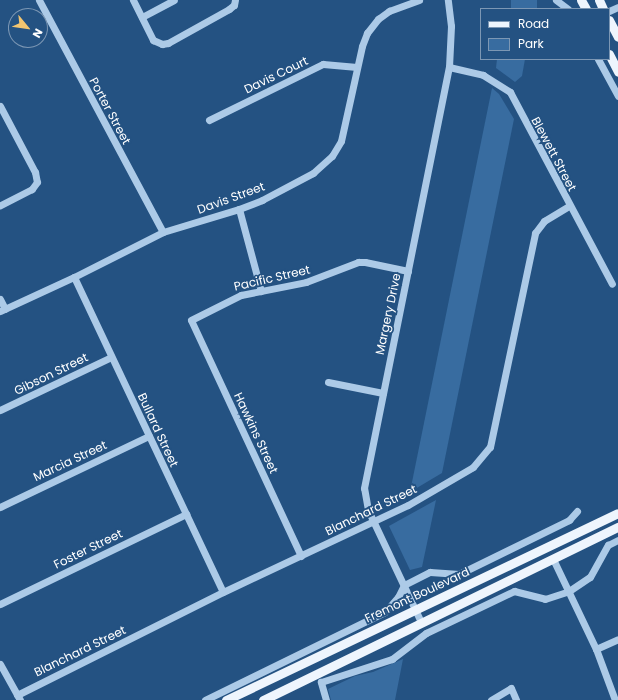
<!DOCTYPE html>
<html>
<head>
<meta charset="utf-8">
<style>
	body { margin:0 }
	#map { position:relative; width:618px; height:700px; overflow:hidden; background:#245282; font-family:Poppins,sans-serif }
	div>[style] { position:absolute }
	.green>* { inset:0; background:#386ca0; transform-origin:0 0 }
	.minor>* { height:7px; margin:-3.5px; padding:0 3.5px; transform-origin:3.5px; border-radius:3.5px; background:#accae7 }
	.major>* { height:9px; margin:-4.5px; padding:0 4.5px; transform-origin:4.5px; border-radius:4.5px; background:#eef5fd }
	span { translate:-50% -50%; white-space:nowrap; text-align:center; line-height:1.15; -webkit-text-stroke:3.5px #245282; paint-order:stroke }
	.street-label { font-size:12px; color:#fff }
	.legend { position:absolute; left:480px; top:8px; width:130px; height:52px; box-sizing:border-box; background:#245282; border:1px solid #7c97b4; margin:0; padding:5px 7px; list-style:none; font-size:12px; color:#fff }
	.legend li { display:flex; align-items:center; gap:8px; height:20px }
	.legend b { width:20px; border:1px solid #7c97b4 }
	.north { position:absolute; left:8px; top:8px; width:40px; height:40px; box-sizing:border-box; background:#245282; border:1px solid #7c97b4; border-radius:50%; rotate:119deg; font-size:11px; font-weight:700; line-height:16px; text-align:center; color:#fff }
	.north::after { content:''; display:block; margin:auto; width:14px; height:18px; background:#f2c570; clip-path:polygon(50% 0,100% 100%,50% 72%,0 100%) }
</style>
</head>
<body>
<div id="map">
	<div class="green">
		<div style="left:511px;top:0;width:26px;height:9px"></div>
		<div style="clip-path:polygon(497px 59px,525px 59px,522px 76px,515px 82px,496px 68px)"></div>
		<div style="clip-path:polygon(492px 88px,499px 94px,514px 119px,442px 473px,410px 492px)"></div>
		<div style="clip-path:polygon(436px 500px,422px 567px,410px 570px,389px 526px)"></div>
		<div style="clip-path:polygon(403px 659px,395px 700px,331px 700px,328px 689px,355px 676px,373px 672px)"></div>
	</div>
	<div class="minor">
		<div style="left:39px;top:0;width:263px;rotate:61.9deg"></div>
		<div style="left:133px;top:0;width:45px;rotate:63.4deg"></div>
		<div style="left:153px;top:40px;width:10px;rotate:24deg"></div>
		<div style="left:162px;top:44px;width:6px;rotate:-9deg"></div>
		<div style="left:168px;top:43px;width:70px;rotate:-29.1deg"></div>
		<div style="left:229px;top:9px;width:6px;rotate:-39deg"></div>
		<div style="left:234px;top:5px;width:5px;rotate:-79deg"></div>
		<div style="left:556px;top:0;width:15px;rotate:37deg"></div>
		<div style="left:609px;top:11px;width:10px;rotate:-24deg"></div>
		<div style="left:142px;top:17px;width:36px;rotate:-28deg"></div>
		<div style="left:598px;top:59px;width:42px;rotate:61.6deg"></div>
		<div style="left:449px;top:67px;width:35px;rotate:13deg"></div>
		<div style="left:483px;top:75px;width:32px;rotate:32deg"></div>
		<div style="left:510px;top:92px;width:217px;rotate:62deg"></div>
		<div style="left:0;top:106px;width:75px;rotate:62.1deg"></div>
		<div style="left:35px;top:172px;width:10px;rotate:79deg"></div>
		<div style="left:37px;top:182px;width:9px;rotate:126deg"></div>
		<div style="left:32px;top:189px;width:36px;rotate:153deg"></div>
		<div style="left:209px;top:120px;width:127px;rotate:-26.2deg"></div>
		<div style="left:323px;top:64px;width:34px;rotate:5deg"></div>
		<div style="left:239px;top:209px;width:85px;rotate:75deg"></div>
		<div style="left:74px;top:277px;width:348px;rotate:64.7deg"></div>
		<div style="left:0;top:299px;width:11px;rotate:63deg"></div>
		<div style="left:0;top:311px;width:81px;rotate:-24.7deg"></div>
		<div style="left:74px;top:277px;width:100px;rotate:-26.8deg"></div>
		<div style="left:163px;top:232px;width:79px;rotate:-16.8deg"></div>
		<div style="left:239px;top:209px;width:25px;rotate:-21deg"></div>
		<div style="left:262px;top:200px;width:58px;rotate:-27.9deg"></div>
		<div style="left:313px;top:173px;width:25px;rotate:-42deg"></div>
		<div style="left:332px;top:156px;width:17px;rotate:-59deg"></div>
		<div style="left:341px;top:141px;width:97px;rotate:-77.5deg"></div>
		<div style="left:362px;top:46px;width:14px;rotate:-69deg"></div>
		<div style="left:367px;top:33px;width:18px;rotate:-52deg"></div>
		<div style="left:378px;top:19px;width:14px;rotate:-36deg"></div>
		<div style="left:389px;top:11px;width:32px;rotate:-20deg"></div>
		<div style="left:328px;top:382px;width:56px;rotate:11.3deg"></div>
		<div style="left:0;top:410px;width:123px;rotate:-25.5deg"></div>
		<div style="left:0;top:507px;width:165px;rotate:-25.5deg"></div>
		<div style="left:301px;top:556px;width:260px;rotate:-115deg"></div>
		<div style="left:191px;top:320px;width:56px;rotate:-26.6deg"></div>
		<div style="left:241px;top:295px;width:66px;rotate:-11.3deg"></div>
		<div style="left:306px;top:282px;width:56px;rotate:-21deg"></div>
		<div style="left:358px;top:262px;width:7px"></div>
		<div style="left:365px;top:262px;width:44px;rotate:11.8deg"></div>
		<div style="left:553px;top:559px;width:100px;rotate:64.5deg"></div>
		<div style="left:596px;top:649px;width:54px;rotate:69.6deg"></div>
		<div style="left:0;top:604px;width:207px;rotate:-25.8deg"></div>
		<div style="left:421px;top:622px;width:124px;rotate:-115.3deg"></div>
		<div style="left:368px;top:510px;width:22px;rotate:-100deg"></div>
		<div style="left:364px;top:488px;width:429px;rotate:-78.6deg"></div>
		<div style="left:449px;top:67px;width:41px;rotate:-87.2deg"></div>
		<div style="left:451px;top:26px;width:26px;rotate:-97deg"></div>
		<div style="left:596px;top:649px;width:24px;rotate:-24deg"></div>
		<div style="left:0;top:664px;width:41px;rotate:60.9deg"></div>
		<div style="left:17px;top:695px;width:230px;rotate:-26.6deg"></div>
		<div style="left:223px;top:592px;width:204px;rotate:-25.2deg"></div>
		<div style="left:408px;top:505px;width:75px;rotate:-30.3deg"></div>
		<div style="left:473px;top:467px;width:26px;rotate:-50deg"></div>
		<div style="left:490px;top:447px;width:219px;rotate:-78.1deg"></div>
		<div style="left:535px;top:233px;width:15px;rotate:-53deg"></div>
		<div style="left:544px;top:221px;width:29px;rotate:-31deg"></div>
		<div style="left:205px;top:700px;width:200px;rotate:-26.1deg"></div>
		<div style="left:385px;top:612px;width:20px;rotate:-49deg"></div>
		<div style="left:398px;top:597px;width:13px;rotate:-63deg"></div>
		<div style="left:404px;top:585px;width:29px;rotate:-27deg"></div>
		<div style="left:430px;top:572px;width:29px;rotate:4deg"></div>
		<div style="left:459px;top:574px;width:123px;rotate:-26.1deg"></div>
		<div style="left:569px;top:520px;width:12px;rotate:-48deg"></div>
		<div style="left:326px;top:700px;width:19px;rotate:-106deg"></div>
		<div style="left:321px;top:682px;width:75px;rotate:-17.9deg"></div>
		<div style="left:392px;top:659px;width:43px;rotate:-37.4deg"></div>
		<div style="left:426px;top:633px;width:98px;rotate:-25.5deg"></div>
		<div style="left:514px;top:591px;width:32px;rotate:14deg"></div>
		<div style="left:545px;top:599px;width:25px;rotate:-18deg"></div>
		<div style="left:569px;top:591px;width:25px;rotate:-34deg"></div>
		<div style="left:590px;top:577px;width:37px;rotate:-61deg"></div>
		<div style="left:608px;top:545px;width:11px;rotate:-27deg"></div>
		<div style="left:491px;top:700px;width:23px;rotate:-31deg"></div>
		<div style="left:511px;top:688px;width:13px;rotate:67deg"></div>
	</div>
	<div class="major">
		<div style="left:581px;top:0;width:10px;rotate:61deg"></div>
		<div style="left:599px;top:0;width:10px;rotate:66deg"></div>
		<div style="left:609px;top:20px;width:19px;rotate:62deg"></div>
		<div style="left:609px;top:54px;width:20px;rotate:63deg"></div>
		<div style="left:226px;top:700px;width:434px;rotate:-25.5deg"></div>
		<div style="left:263px;top:700px;width:395px;rotate:-26deg"></div>
	</div>
	<div class="street-label">
		<span style="left:276px;top:75px;rotate:-26deg">Davis Court</span>
		<span style="left:110px;top:111px;rotate:62deg">Porter Street</span>
		<span style="left:554px;top:154px;rotate:62deg">Blewett Street</span>
		<span style="left:231px;top:198px;rotate:-20deg">Davis Street</span>
		<span style="left:272px;top:278px;rotate:-13deg">Pacific Street</span>
		<span style="left:388px;top:314px;rotate:-78deg">Margery Drive</span>
		<span style="left:51px;top:374px;rotate:-26deg">Gibson Street</span>
		<span style="left:158px;top:430px;rotate:65deg">Bullard Street</span>
		<span style="left:256px;top:433px;rotate:65deg">Hawkins Street</span>
		<span style="left:70px;top:461px;rotate:-25deg">Marcia Street</span>
		<span style="left:371px;top:510px;rotate:-26deg">Blanchard Street</span>
		<span style="left:88px;top:549px;rotate:-26deg">Foster Street</span>
		<span style="left:417px;top:595px;rotate:-25deg">Fremont Boulevard</span>
		<span style="left:80px;top:651px;rotate:-26deg">Blanchard Street</span>
	</div>
	<ul class="legend">
	<li><b style="height:5px;background:#eef5fd"></b>Road</li>
	<li><b style="height:11px;background:#386ca0"></b>Park</li>
	</ul>
	<div class="north">N</div>
</div>
</body>
</html>
